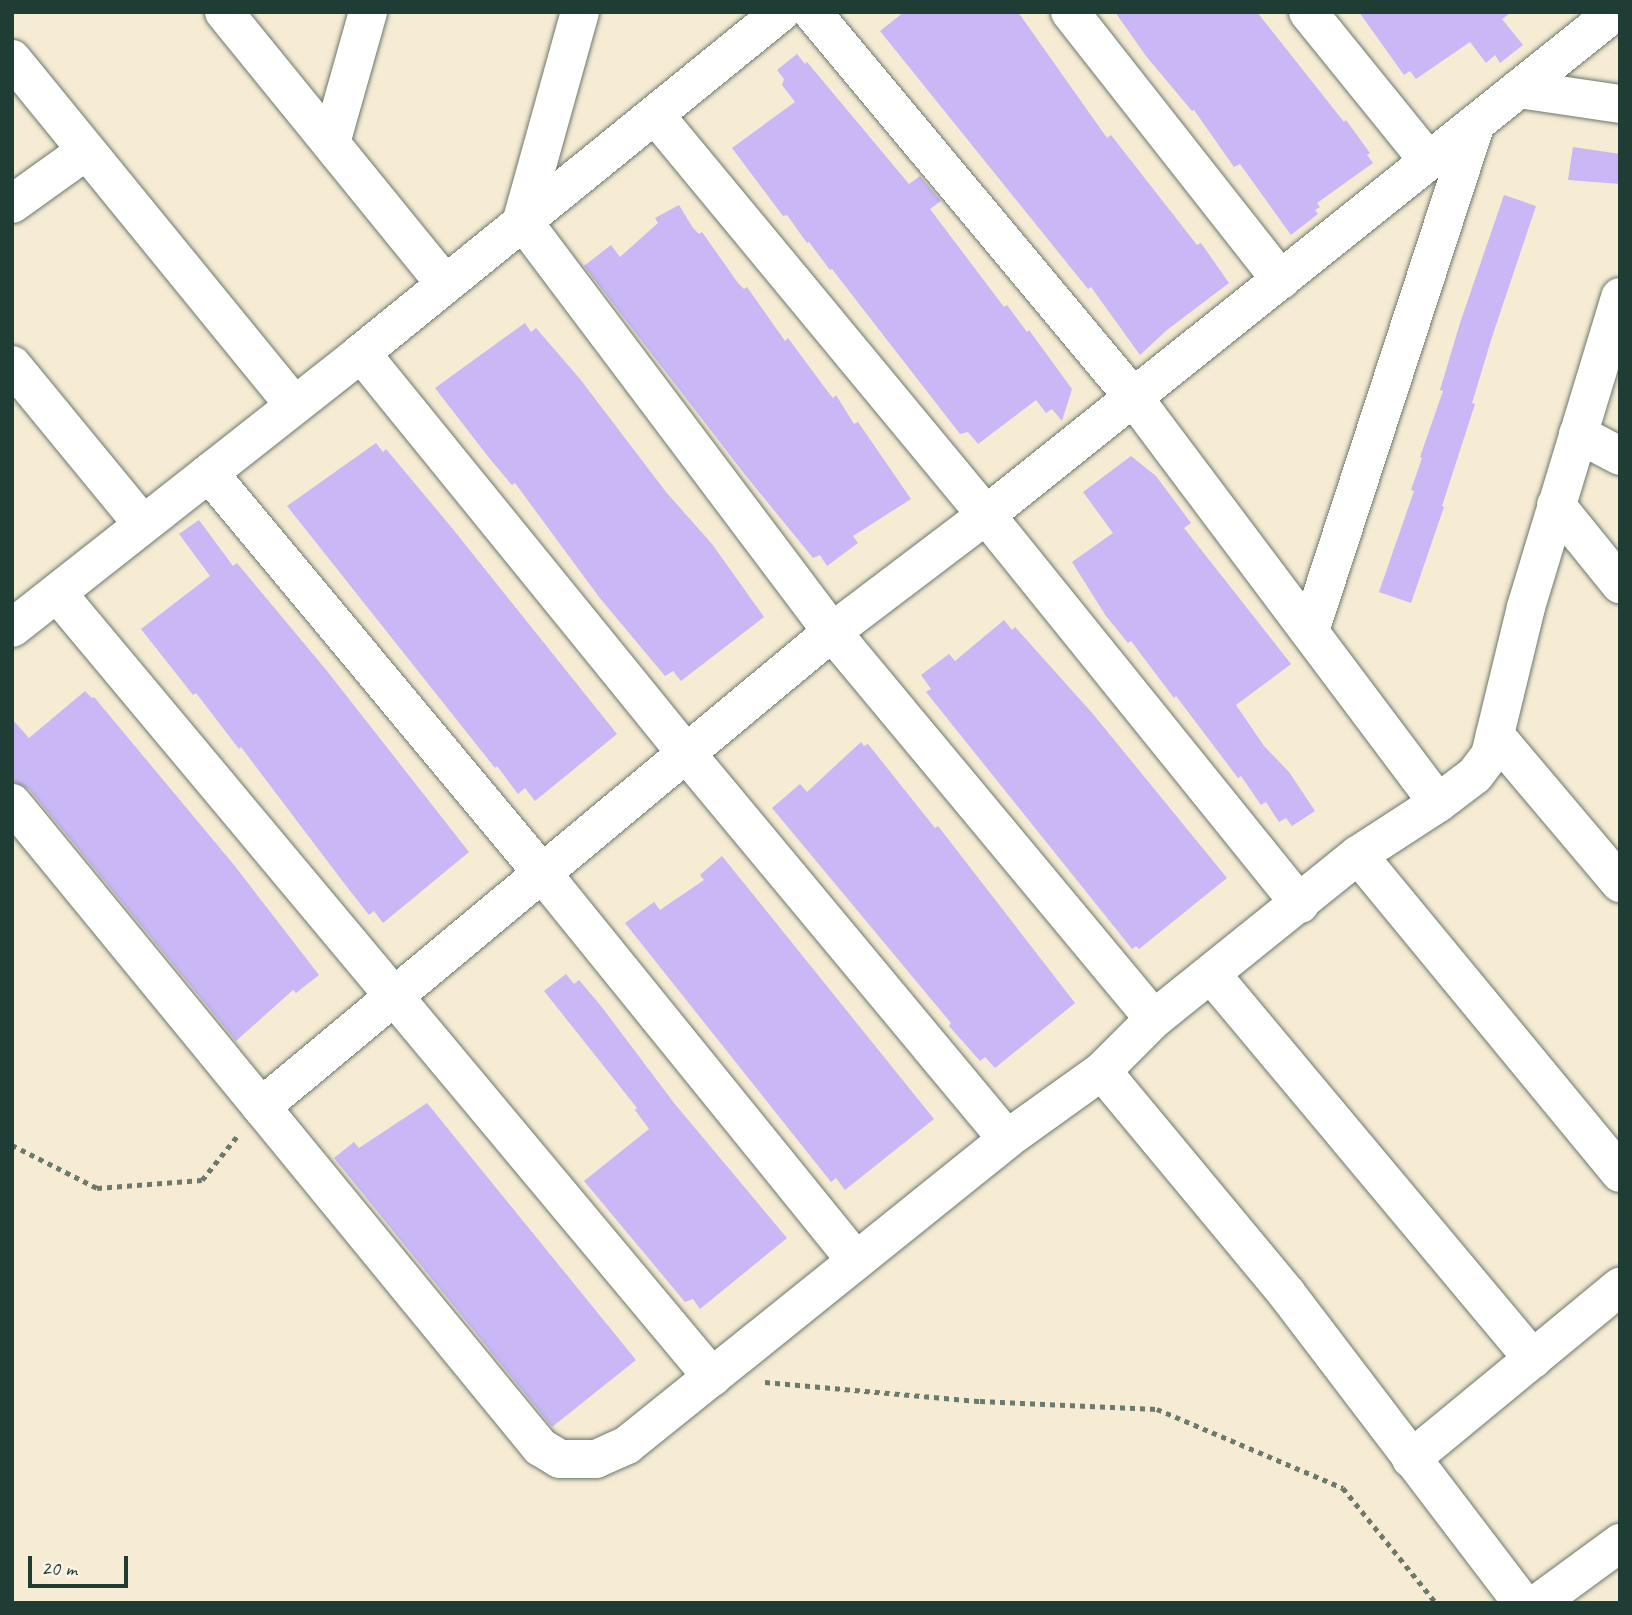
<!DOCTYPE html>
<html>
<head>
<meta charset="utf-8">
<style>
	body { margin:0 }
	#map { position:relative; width:1632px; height:1615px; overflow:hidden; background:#f6ebd3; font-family:Caveat,sans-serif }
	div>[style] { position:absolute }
	.building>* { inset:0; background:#cab7f6 }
	.path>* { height:4.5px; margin-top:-2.25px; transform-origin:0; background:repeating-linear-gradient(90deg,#6a7a6c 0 5px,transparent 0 10px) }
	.roads { filter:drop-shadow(0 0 2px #6a7a6c) drop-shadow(0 0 2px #6a7a6c) }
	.street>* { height:38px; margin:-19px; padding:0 19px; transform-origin:19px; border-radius:19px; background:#fff }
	span { translate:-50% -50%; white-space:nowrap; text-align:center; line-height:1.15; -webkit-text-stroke:6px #fcf5e5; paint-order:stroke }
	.frame { position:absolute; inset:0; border:14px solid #1f3d34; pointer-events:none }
	.scale { position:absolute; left:28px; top:1556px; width:100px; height:32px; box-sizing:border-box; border:4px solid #1f3d34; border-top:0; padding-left:9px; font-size:21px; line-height:24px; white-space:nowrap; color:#1f3d34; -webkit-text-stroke:5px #fcf5e5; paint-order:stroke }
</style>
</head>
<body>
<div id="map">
	<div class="building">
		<div style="clip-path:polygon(904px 12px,1018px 12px,1107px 138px,1111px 135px,1197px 245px,1201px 243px,1229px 283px,1167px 330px,1140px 355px,1091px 287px,1088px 289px,880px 31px)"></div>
		<div style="clip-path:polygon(1115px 12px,1257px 12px,1344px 122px,1346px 120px,1370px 153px,1367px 155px,1373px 163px,1317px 203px,1320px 207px,1315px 210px,1318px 214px,1291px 235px,1240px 164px,1234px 167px,1194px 110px,1192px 111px,1146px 56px)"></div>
		<div style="clip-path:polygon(1359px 12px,1512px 12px,1502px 19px,1523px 45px,1500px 63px,1495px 55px,1486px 63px,1470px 42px,1416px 79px,1410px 71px,1404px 75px)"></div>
		<div style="clip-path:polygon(797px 54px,805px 64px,807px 62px,909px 184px,920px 176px,941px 201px,930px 209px,1004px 307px,1007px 305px,1027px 332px,1029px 330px,1072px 389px,1062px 421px,1052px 409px,1046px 413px,1036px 400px,978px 444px,968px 432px,960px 434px,832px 269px,830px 270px,809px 242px,807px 243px,787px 215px,783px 216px,732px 148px,795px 102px,782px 85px,784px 79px,777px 70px)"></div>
		<div style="clip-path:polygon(1573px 147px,1620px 154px,1620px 184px,1568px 180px)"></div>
		<div style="clip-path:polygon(1504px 195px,1536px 206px,1492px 337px,1472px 403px,1475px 404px,1442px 506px,1444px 507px,1411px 603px,1379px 592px,1414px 491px,1411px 490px,1422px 458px,1420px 457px,1443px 391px,1440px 390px,1460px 323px)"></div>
		<div style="clip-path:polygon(679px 205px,693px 228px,699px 234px,702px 232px,738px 283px,744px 289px,747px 287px,785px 341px,788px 338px,828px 392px,833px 398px,836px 395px,854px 424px,858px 422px,911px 499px,853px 536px,858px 543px,827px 566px,820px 555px,813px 558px,746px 476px,584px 266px,611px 245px,620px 257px,658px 223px,655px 218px)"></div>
		<div style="clip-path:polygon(525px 323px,531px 332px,536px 328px,580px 379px,666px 492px,712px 544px,764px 617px,681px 681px,673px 671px,665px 676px,599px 597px,515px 483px,512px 485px,490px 459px,435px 388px)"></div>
		<div style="clip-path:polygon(376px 443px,383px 452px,386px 449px,452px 528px,617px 734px,535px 801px,525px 788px,518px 794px,497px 766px,495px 768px,287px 506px)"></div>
		<div style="clip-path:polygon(1131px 456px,1156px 476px,1191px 523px,1184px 528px,1291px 664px,1236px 705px,1264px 746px,1289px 772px,1315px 811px,1292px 826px,1286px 818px,1279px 822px,1266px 802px,1261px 805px,1241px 776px,1238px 778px,1176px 696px,1174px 698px,1131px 641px,1128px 643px,1106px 616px,1072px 562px,1113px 533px,1083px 492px)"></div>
		<div style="clip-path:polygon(199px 520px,233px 566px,237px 563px,327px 671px,469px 852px,383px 923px,374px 911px,369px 915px,347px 887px,241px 747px,239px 749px,196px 693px,193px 695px,141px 629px,210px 576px,179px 534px)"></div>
		<div style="clip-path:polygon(1004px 620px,1012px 630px,1015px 627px,1093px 714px,1227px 878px,1139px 949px,1136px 946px,1132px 949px,926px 692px,931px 689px,921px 675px,949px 654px,955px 661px)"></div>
		<div style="clip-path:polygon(85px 691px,92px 698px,94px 697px,234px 865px,319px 975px,296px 993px,293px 990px,236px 1041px,29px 789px,12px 781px,12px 719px,29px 738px)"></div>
		<div style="clip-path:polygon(861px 742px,864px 746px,868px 744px,935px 828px,938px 826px,1075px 1003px,995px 1068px,985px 1057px,980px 1061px,949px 1026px,951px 1023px,772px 808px,800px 784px,807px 792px)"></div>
		<div style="clip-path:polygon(722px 856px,934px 1119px,845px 1190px,836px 1178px,831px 1182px,625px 923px,654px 902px,660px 910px,704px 880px,700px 875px)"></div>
		<div style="clip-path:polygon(566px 974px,574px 984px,579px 980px,601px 1006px,674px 1103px,787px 1238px,700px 1309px,693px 1299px,685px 1302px,584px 1181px,649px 1129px,635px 1110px,637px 1108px,544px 991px)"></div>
		<div style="clip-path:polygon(427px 1103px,636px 1360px,552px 1427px,334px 1158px,354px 1142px,359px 1148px)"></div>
	</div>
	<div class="path">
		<div style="left:12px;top:1145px;width:95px;rotate:26.8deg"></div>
		<div style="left:97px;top:1188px;width:105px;rotate:-4.4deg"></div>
		<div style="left:202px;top:1180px;width:58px;rotate:-51.3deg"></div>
		<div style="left:765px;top:1382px;width:216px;rotate:5.1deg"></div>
		<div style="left:980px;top:1401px;width:177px;rotate:2.6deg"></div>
		<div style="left:1157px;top:1409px;width:202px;rotate:23deg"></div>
		<div style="left:1343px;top:1488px;width:148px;rotate:51deg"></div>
	</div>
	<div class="roads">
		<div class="street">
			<div style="left:224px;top:12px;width:349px;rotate:50.9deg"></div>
			<div style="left:580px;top:12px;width:216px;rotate:105.6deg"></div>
			<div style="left:522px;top:220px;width:516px;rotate:53.04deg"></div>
			<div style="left:832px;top:632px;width:503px;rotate:50.24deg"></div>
			<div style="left:1070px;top:12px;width:341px;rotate:51.8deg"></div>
			<div style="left:1308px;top:12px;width:191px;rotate:51deg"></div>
			<div style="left:12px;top:59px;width:446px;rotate:50.8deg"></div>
			<div style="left:1519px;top:89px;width:102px;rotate:8.4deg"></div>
			<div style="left:655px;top:115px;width:519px;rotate:50.39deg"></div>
			<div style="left:986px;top:515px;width:500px;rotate:51.1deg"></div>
			<div style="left:331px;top:143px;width:136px;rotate:-74.2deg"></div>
			<div style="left:12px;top:204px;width:91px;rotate:-35.6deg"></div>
			<div style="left:361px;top:353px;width:515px;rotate:50.91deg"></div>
			<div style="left:686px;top:753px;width:502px;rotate:50.25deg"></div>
			<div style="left:12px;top:365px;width:205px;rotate:50.6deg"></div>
			<div style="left:1578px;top:434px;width:47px;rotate:27.6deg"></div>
			<div style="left:209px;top:473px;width:520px;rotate:50.22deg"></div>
			<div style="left:542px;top:873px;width:499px;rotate:51deg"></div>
			<div style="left:1556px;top:505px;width:102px;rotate:51deg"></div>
			<div style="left:57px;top:593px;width:1022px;rotate:50.12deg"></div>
			<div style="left:12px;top:628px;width:444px;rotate:-38.2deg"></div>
			<div style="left:361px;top:353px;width:541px;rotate:-39.07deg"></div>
			<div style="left:1310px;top:631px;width:534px;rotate:-71.9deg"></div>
			<div style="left:1495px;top:735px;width:194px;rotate:49.8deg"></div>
			<div style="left:12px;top:803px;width:833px;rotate:50.65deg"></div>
			<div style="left:540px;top:1447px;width:23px;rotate:31deg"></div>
			<div style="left:560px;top:1459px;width:36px"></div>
			<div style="left:596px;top:1459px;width:34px;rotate:-24deg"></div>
			<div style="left:627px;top:1445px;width:488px;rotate:-38.8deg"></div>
			<div style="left:1007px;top:1139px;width:117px;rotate:-35.6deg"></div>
			<div style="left:1102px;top:1071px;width:74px;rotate:-45deg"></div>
			<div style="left:1154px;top:1019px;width:262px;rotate:-38.8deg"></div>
			<div style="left:1358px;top:855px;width:95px;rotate:-33deg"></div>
			<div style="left:1438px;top:803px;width:506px;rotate:-126.89deg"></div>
			<div style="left:1134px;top:398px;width:503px;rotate:-129.83deg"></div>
			<div style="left:1438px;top:803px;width:46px;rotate:-37.1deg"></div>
			<div style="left:1475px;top:775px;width:25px;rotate:-53deg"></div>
			<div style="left:1490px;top:755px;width:152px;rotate:-76.3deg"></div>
			<div style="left:1526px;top:607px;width:324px;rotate:-73.1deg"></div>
			<div style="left:1358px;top:855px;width:412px;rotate:50.5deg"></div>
			<div style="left:1211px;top:974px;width:502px;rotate:50.09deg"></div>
			<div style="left:1102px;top:1071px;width:290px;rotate:50.3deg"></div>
			<div style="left:1287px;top:1294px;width:388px;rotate:52.7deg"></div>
			<div style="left:261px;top:1107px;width:743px;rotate:-39.76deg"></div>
			<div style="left:832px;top:632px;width:193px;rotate:-37.2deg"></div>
			<div style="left:986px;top:515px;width:805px;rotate:-38.65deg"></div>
			<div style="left:1411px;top:1459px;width:271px;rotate:-39.5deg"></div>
			<div style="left:1538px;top:1603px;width:102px;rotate:-36.2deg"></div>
		</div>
	</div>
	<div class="frame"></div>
	<div class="scale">20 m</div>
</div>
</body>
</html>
